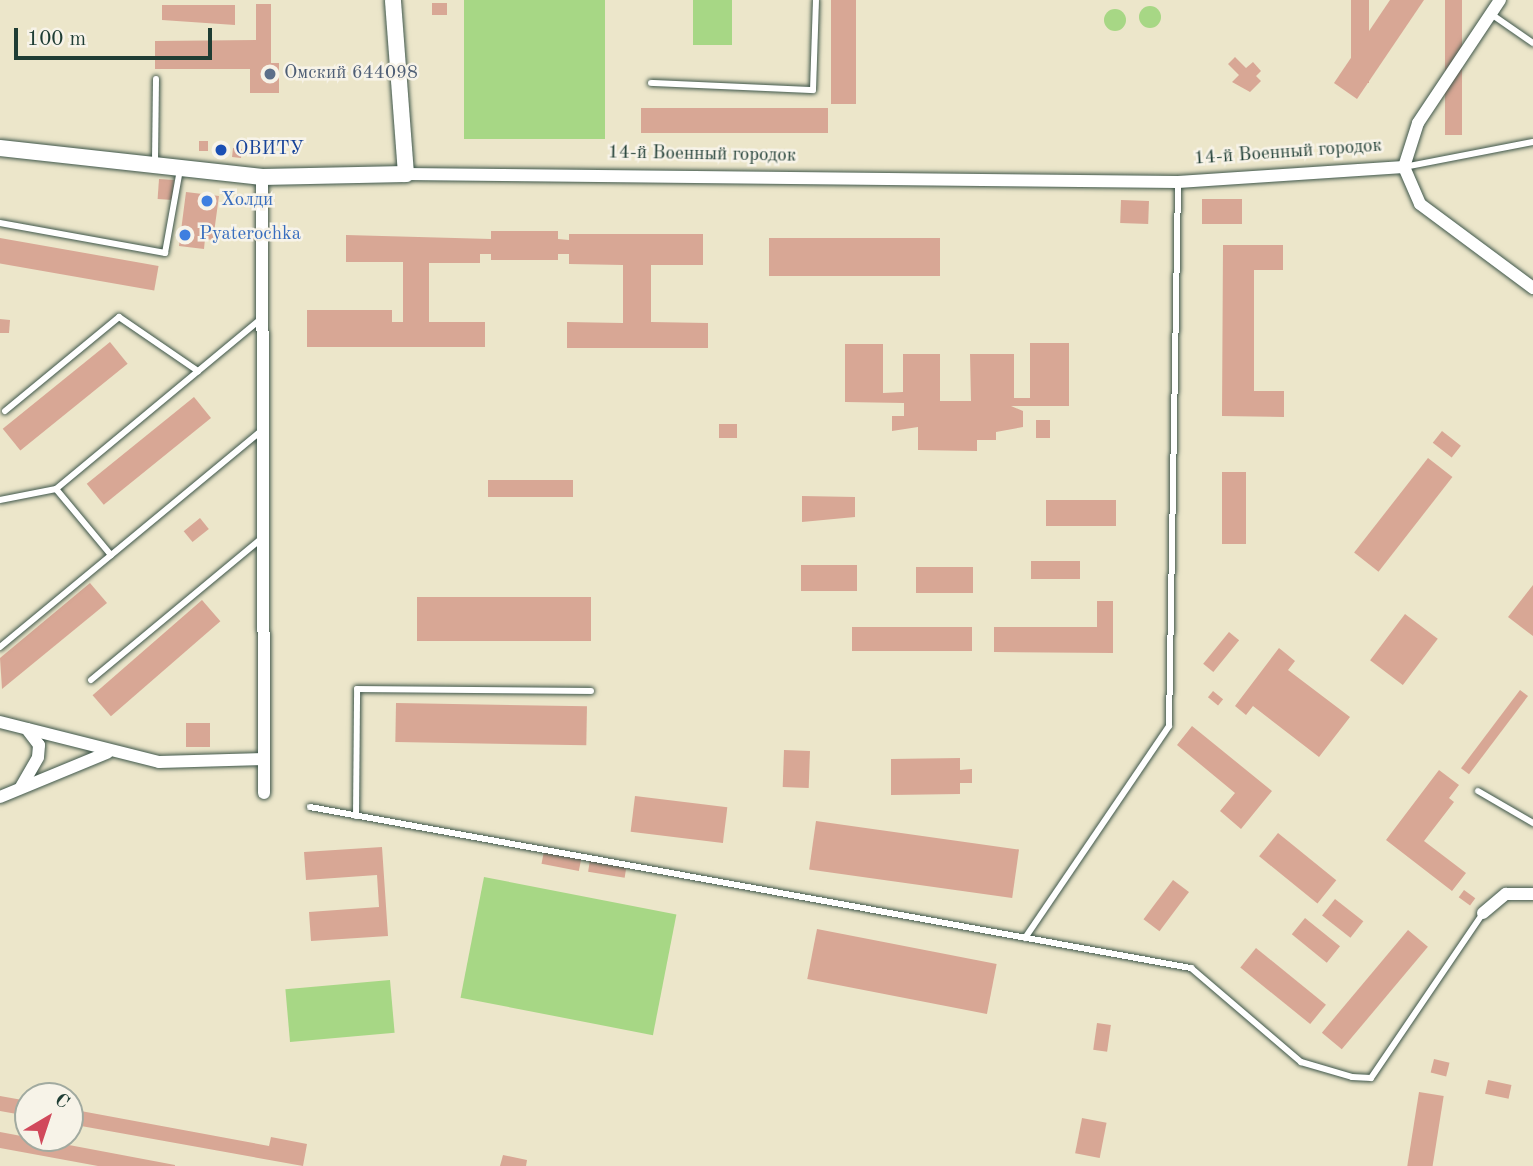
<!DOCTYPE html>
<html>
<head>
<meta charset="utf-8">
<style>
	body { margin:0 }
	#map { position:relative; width:1533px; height:1166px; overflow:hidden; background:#ece6ca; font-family:"Old Standard TT",serif }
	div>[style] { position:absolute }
	.green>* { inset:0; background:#a7d785; transform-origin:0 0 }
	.round { border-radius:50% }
	.building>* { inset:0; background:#d8a795; transform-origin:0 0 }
	.roads { filter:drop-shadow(0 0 2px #3e564a) drop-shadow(0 0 2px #3e564a) }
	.lane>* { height:6px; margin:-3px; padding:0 3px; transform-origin:3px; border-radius:3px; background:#fff }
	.street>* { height:12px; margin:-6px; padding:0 6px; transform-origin:6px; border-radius:6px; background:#fff }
	.secondary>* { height:16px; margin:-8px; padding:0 8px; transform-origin:8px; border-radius:8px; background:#fff }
	.dots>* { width:19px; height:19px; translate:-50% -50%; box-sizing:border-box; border:4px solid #f7f3e8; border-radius:50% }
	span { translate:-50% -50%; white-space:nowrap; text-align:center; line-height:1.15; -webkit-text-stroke:5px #f7f3e8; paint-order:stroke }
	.service-label { font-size:19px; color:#4e5e75 }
	.left { translate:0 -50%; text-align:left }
	.transit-label { font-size:19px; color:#164399 }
	.street-label { font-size:19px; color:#1f3d34 }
	.shop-label { font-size:19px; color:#366cbe }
	.north { position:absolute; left:14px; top:1082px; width:70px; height:70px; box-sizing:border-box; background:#f7f3e8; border:2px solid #a1aaa0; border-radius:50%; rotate:39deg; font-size:19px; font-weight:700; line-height:28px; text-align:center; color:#1f3d34 }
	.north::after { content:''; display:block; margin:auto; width:24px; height:32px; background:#d1495b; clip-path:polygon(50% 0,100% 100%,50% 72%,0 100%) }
	.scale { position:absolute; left:14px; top:28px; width:198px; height:32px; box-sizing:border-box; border:4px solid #1f3d34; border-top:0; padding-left:9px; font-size:21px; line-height:24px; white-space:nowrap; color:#1f3d34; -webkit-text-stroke:5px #f7f3e8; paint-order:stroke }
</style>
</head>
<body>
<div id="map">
	<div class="green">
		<div style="left:464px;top:0;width:141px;height:139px"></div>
		<div style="left:693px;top:0;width:39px;height:45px"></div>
		<div class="round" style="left:1139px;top:6px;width:22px;height:22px"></div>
		<div class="round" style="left:1104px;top:9px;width:22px;height:22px"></div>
		<div style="left:484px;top:877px;width:196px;height:123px;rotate:11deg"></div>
		<div style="left:390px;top:980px;width:53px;height:105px;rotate:85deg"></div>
	</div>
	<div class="building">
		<div style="left:831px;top:0;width:25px;height:104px"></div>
		<div style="left:1351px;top:0;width:18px;height:83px"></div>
		<div style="clip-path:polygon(1390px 0,1424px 0,1357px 99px,1334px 83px)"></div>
		<div style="left:1445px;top:0;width:17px;height:135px"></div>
		<div style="left:432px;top:3px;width:15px;height:12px"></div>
		<div style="clip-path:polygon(256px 4px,271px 4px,271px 63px,279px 63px,279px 93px,250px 93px,250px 69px,155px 69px,155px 41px,256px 40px)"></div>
		<div style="clip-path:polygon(162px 5px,235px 5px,235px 25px,162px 20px)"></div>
		<div style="clip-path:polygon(1235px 57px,1246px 68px,1253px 62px,1261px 71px,1256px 76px,1261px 81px,1250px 92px,1232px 82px,1239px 75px,1228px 64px)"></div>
		<div style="left:641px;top:108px;width:187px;height:25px"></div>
		<div style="left:199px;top:141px;width:9px;height:10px"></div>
		<div style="left:233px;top:148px;width:9px;height:9px;rotate:6deg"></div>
		<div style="left:159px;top:179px;width:15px;height:20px;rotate:4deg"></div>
		<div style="clip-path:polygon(186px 192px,219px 196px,213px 240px,205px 239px,204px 249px,179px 246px)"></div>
		<div style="left:1202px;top:199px;width:40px;height:25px"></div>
		<div style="left:1121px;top:200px;width:28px;height:23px;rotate:2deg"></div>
		<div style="clip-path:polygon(491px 231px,558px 231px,558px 239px,569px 240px,569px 234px,703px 234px,703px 265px,651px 265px,651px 322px,708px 323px,708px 348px,567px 348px,567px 322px,623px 323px,623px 265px,569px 264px,569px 254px,558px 254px,558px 260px,491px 260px,491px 254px,480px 254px,480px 263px,429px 263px,429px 322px,485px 322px,485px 347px,307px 347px,307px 310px,392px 310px,392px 322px,403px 322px,403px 262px,346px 262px,346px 235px,491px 239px)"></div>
		<div style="left:0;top:238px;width:161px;height:25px;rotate:10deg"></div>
		<div style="left:769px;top:238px;width:171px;height:38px"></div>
		<div style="clip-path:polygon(1223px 245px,1283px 245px,1283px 270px,1254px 270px,1254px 391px,1284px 391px,1284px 417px,1222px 416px)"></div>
		<div style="clip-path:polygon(0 319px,10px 320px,9px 333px,0 333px)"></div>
		<div style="left:110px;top:342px;width:28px;height:138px;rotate:51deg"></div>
		<div style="clip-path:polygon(1030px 343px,1069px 343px,1069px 406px,1011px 406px,1023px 411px,1023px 427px,996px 432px,996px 440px,977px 440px,977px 451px,918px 450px,918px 427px,892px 431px,892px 416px,904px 416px,904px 403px,845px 402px,845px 344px,883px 344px,883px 393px,903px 392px,903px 354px,940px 354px,940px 401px,971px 401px,970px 354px,1014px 354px,1014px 398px,1030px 398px)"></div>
		<div style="left:194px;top:397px;width:27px;height:138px;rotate:51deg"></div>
		<div style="left:1036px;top:420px;width:14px;height:18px"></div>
		<div style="left:719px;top:424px;width:18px;height:14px"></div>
		<div style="left:1442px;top:431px;width:24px;height:15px;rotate:38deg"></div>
		<div style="left:1428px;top:458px;width:31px;height:120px;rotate:38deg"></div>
		<div style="left:1222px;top:472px;width:24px;height:72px"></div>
		<div style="left:488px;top:480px;width:85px;height:17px"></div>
		<div style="clip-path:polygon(802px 496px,855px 497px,855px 517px,802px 522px)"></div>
		<div style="left:1046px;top:500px;width:70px;height:26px"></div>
		<div style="left:200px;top:518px;width:14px;height:21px;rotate:51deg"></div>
		<div style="left:1031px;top:561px;width:49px;height:18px"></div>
		<div style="left:801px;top:565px;width:56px;height:26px"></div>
		<div style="left:916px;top:567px;width:57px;height:26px"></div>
		<div style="clip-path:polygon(90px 583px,107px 603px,2px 689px,0 658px)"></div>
		<div style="clip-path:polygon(1533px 585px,1533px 636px,1508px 617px)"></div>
		<div style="left:417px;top:597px;width:174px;height:44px"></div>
		<div style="left:202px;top:600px;width:28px;height:145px;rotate:49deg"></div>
		<div style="clip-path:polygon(1097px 601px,1113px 601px,1113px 653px,994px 652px,994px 627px,1097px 627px)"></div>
		<div style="left:1405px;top:614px;width:41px;height:58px;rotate:37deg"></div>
		<div style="left:852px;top:627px;width:120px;height:24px"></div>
		<div style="left:1229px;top:632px;width:13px;height:41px;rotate:39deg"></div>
		<div style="clip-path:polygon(1279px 648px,1295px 661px,1288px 670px,1350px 717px,1319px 757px,1253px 706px,1246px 715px,1235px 706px)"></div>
		<div style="left:1520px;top:690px;width:10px;height:98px;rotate:37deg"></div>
		<div style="left:1213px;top:691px;width:13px;height:8px;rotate:39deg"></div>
		<div style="left:396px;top:703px;width:191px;height:39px;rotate:1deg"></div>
		<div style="left:186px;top:723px;width:24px;height:24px"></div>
		<div style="clip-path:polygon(1192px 726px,1272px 791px,1241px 829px,1220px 811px,1235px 793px,1177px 745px)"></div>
		<div style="left:784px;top:750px;width:26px;height:37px;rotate:2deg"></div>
		<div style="clip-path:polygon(960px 758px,960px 770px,972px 769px,972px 783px,960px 783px,960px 794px,891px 795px,891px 759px)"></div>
		<div style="clip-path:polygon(1439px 770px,1459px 785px,1449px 798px,1454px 802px,1424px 841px,1466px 873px,1452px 891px,1386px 840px)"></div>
		<div style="left:635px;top:796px;width:93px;height:36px;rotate:7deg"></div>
		<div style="left:816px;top:821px;width:205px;height:49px;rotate:8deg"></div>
		<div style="left:1278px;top:833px;width:75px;height:30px;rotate:39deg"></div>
		<div style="clip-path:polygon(382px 847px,388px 936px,311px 941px,309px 912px,379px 907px,377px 875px,306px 880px,304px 852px)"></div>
		<div style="left:544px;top:851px;width:38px;height:13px;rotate:11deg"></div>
		<div style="left:590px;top:860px;width:37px;height:12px;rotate:9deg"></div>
		<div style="left:1173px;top:880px;width:20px;height:49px;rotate:37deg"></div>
		<div style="left:1464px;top:890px;width:14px;height:9px;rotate:36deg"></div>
		<div style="left:1335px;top:899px;width:36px;height:21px;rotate:38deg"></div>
		<div style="left:1305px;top:918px;width:45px;height:21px;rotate:39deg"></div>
		<div style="left:817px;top:929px;width:183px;height:51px;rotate:11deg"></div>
		<div style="left:1408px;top:930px;width:26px;height:134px;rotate:40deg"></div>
		<div style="left:1256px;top:948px;width:90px;height:25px;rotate:39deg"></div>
		<div style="left:1097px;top:1023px;width:14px;height:27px;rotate:8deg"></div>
		<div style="left:1434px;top:1059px;width:16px;height:14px;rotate:14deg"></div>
		<div style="left:1488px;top:1080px;width:24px;height:14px;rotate:12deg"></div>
		<div style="left:1419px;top:1092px;width:25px;height:75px;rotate:9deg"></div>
		<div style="clip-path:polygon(0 1096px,28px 1101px,28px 1116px,0 1111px)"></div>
		<div style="clip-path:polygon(70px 1109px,269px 1146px,271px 1137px,307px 1144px,303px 1166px,70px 1124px)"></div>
		<div style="left:1082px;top:1118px;width:25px;height:36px;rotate:11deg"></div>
		<div style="clip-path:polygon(0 1132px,175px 1165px,175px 1166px,98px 1166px,0 1148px)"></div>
		<div style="clip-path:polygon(503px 1155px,527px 1160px,526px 1166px,500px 1166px)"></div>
	</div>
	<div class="roads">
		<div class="lane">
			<div style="left:1491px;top:14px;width:51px;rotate:34.6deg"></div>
			<div style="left:651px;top:83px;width:162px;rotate:2.5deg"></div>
			<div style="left:813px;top:90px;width:90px;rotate:-88.1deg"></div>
			<div style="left:155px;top:161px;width:82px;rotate:-89.3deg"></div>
			<div style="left:1404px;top:167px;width:131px;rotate:-11deg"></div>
			<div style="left:0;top:223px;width:168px;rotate:10.3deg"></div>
			<div style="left:165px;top:253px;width:84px;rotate:-79.8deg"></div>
			<div style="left:5px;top:411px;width:148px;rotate:-39.5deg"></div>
			<div style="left:119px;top:317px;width:96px;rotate:34.4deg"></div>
			<div style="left:56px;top:489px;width:86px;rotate:50.2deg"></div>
			<div style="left:0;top:500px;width:57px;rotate:-11.1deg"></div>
			<div style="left:56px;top:489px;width:266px;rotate:-39.7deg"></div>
			<div style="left:0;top:647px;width:339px;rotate:-39.6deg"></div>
			<div style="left:91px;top:680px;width:221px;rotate:-39.7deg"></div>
			<div style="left:1478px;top:791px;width:64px;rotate:30.2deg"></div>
			<div style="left:310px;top:807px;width:896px;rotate:10.36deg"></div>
			<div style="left:1191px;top:968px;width:145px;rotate:40.5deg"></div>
			<div style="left:1301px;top:1062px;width:53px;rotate:16.4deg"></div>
			<div style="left:1352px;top:1077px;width:19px;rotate:3deg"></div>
			<div style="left:1371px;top:1078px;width:199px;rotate:-55.8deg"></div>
			<div style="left:356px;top:816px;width:127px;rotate:-89.5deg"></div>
			<div style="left:357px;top:689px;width:234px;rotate:0.5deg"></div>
			<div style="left:1025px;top:938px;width:256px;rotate:-55.8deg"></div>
			<div style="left:1169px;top:726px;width:544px;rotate:-89.05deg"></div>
		</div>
		<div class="street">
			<div style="left:1500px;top:0;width:148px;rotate:123.7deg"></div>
			<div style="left:1418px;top:123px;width:46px;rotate:107.7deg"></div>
			<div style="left:1404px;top:167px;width:40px;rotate:66.6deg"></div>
			<div style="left:1420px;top:204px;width:141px;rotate:36.6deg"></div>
			<div style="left:406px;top:174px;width:772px;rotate:0.59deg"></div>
			<div style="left:1178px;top:182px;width:226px;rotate:-3.8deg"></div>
			<div style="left:262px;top:177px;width:616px;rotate:89.81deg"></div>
			<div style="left:0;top:722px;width:164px;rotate:14.1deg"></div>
			<div style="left:159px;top:762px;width:105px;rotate:-1.6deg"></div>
			<div style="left:21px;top:787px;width:34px;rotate:-60deg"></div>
			<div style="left:38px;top:757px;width:12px;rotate:-85deg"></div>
			<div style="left:39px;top:745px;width:20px;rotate:-127deg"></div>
			<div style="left:0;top:797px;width:116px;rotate:-22.4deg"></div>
			<div style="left:1483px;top:913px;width:30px;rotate:-40deg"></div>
			<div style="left:1506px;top:894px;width:27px"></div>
		</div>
		<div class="secondary">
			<div style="left:0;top:148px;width:264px;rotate:6.3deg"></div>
			<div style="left:262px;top:177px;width:144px;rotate:-1.2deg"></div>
			<div style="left:406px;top:174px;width:174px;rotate:-94.3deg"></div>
		</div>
	</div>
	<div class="dots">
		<div style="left:270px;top:74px;background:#5c6f8a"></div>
		<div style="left:221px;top:150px;background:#1a4fb4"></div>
		<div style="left:207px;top:201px;background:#3f7fe0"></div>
		<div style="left:185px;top:235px;background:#3f7fe0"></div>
	</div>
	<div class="service-label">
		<span class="left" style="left:284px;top:74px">Омский 644098</span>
	</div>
	<div class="transit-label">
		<span class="left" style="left:235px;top:150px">ОВИТУ</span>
	</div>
	<div class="street-label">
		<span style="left:1288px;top:153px;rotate:-4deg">14-й Военный городок</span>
		<span style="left:702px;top:155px;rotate:1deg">14-й Военный городок</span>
	</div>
	<div class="shop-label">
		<span class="left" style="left:221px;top:201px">Холди</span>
		<span class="left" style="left:199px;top:235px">Pyaterochka</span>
	</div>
	<div class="north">С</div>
	<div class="scale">100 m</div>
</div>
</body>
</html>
